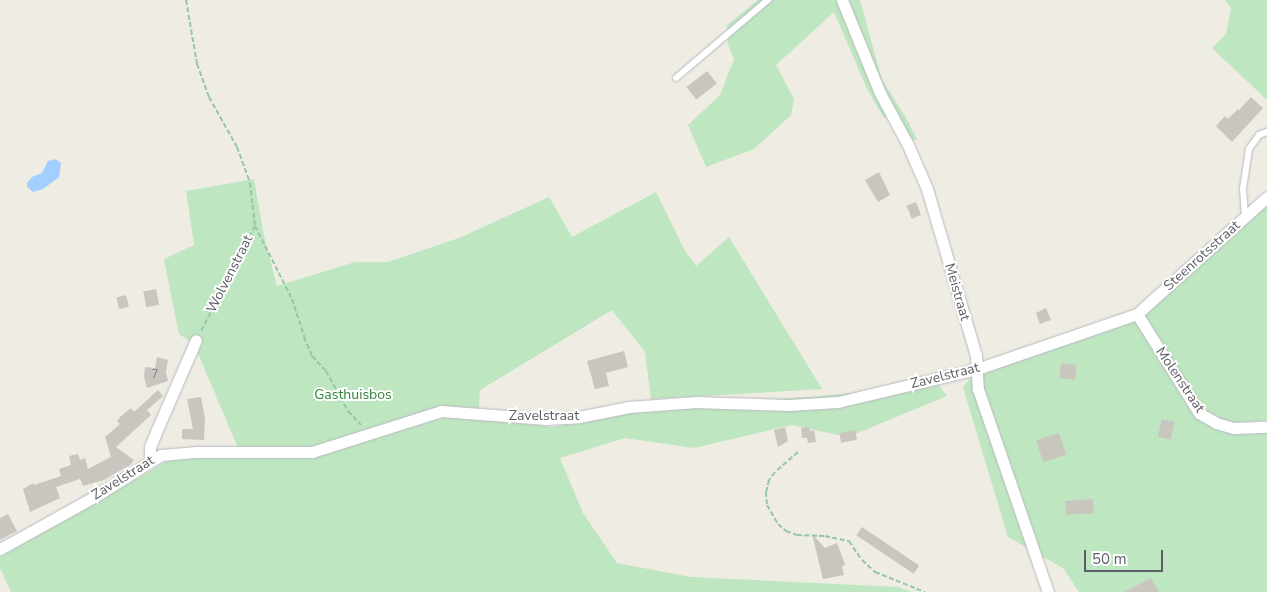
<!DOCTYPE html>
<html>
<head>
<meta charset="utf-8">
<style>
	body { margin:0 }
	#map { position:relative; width:1267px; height:592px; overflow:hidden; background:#eeece3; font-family:"Nunito Sans",sans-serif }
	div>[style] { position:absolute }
	.green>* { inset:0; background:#bee6c1 }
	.water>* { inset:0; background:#a2cfff }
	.building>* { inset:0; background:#c9c6c0; transform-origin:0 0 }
	.path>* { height:2px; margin-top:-1px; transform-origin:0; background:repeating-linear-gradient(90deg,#96c5a7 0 5px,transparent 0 7.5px) }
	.roads { filter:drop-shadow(0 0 1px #b8babf) drop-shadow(0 0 1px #b8babf) }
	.lane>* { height:5.5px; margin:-2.75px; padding:0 2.75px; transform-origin:2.75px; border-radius:2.75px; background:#fff }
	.street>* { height:11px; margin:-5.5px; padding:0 5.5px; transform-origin:5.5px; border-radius:5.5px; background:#fff }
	span { translate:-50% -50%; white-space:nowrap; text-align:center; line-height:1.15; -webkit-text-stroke:4px #fff; paint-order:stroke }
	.number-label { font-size:11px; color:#76787b }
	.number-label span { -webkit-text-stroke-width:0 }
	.street-label { font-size:14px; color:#5b5e64 }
	.park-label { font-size:14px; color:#32843d }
	.scale { position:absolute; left:1084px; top:550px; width:79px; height:22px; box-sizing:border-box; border:2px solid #5b5e64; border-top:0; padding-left:6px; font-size:15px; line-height:18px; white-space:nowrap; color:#5b5e64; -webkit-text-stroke:4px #fff; paint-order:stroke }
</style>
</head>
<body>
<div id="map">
	<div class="green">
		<div style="clip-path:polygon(758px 0,860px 0,882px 80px,905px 116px,917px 139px,907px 142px,893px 112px,884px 118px,867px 89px,834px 12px,776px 65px,794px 99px,791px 115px,754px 149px,706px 167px,688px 125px,720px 95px,734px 59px,728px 44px,727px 25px)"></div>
		<div style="clip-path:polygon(1225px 0,1267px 0,1267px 100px,1212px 48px,1226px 34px,1231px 9px)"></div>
		<div style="clip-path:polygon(254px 179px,264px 236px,277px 286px,355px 262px,388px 262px,459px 238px,549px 197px,572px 237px,656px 192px,684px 249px,696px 266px,729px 237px,822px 389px,651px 399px,645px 352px,612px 310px,480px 390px,478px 419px,555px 427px,625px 410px,695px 403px,809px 397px,912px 387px,933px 378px,947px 396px,848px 437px,791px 425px,694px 448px,625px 438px,560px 458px,583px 513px,617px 563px,691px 577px,898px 587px,912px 592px,11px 592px,0 568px,0 557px,171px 459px,241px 455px,194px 344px,179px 334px,164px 259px,194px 245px,186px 191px)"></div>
		<div style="clip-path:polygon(1267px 203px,1267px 420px,1232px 424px,1204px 410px,1143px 315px)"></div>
		<div style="clip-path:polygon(1136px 319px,1199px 419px,1267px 430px,1267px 592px,1079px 592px,1063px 568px,1008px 537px,963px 387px,974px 374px)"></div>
	</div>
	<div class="water">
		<div style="clip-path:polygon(56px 159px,61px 163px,59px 177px,43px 189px,33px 192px,27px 187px,27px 183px,32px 177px,42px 173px,48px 161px)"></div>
	</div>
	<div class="building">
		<div style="left:707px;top:71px;width:16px;height:26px;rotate:52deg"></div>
		<div style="clip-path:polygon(1251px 97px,1263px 108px,1232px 142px,1216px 126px,1225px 116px,1228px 119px,1238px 109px,1239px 110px)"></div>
		<div style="clip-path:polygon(879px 172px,890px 195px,878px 202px,865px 180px)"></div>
		<div style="left:916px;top:202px;width:14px;height:10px;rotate:69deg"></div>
		<div style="left:156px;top:289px;width:16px;height:13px;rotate:79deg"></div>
		<div style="left:126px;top:295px;width:12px;height:10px;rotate:76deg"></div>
		<div style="clip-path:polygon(1046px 308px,1051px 320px,1040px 324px,1036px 313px)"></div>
		<div style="clip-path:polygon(624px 351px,628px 367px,606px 373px,609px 386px,595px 389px,587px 361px)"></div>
		<div style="clip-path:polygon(157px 357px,168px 360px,166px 372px,168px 381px,147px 388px,144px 377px,145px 367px,155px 368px)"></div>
		<div style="left:1061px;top:363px;width:16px;height:15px;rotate:7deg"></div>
		<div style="clip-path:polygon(158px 390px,163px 396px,147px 410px,151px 415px,116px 447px,134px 460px,130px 465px,104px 480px,83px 486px,80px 479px,56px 487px,60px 498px,30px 512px,23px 489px,33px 483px,34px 485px,61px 476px,59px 469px,71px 465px,69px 456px,78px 454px,80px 460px,85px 458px,88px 469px,111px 457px,105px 437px,120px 424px,117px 421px,120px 417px,131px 408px,134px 412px)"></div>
		<div style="clip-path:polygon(201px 397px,205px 418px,204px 440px,182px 439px,182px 429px,193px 429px,187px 399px)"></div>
		<div style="left:1162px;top:419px;width:13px;height:18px;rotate:13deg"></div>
		<div style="clip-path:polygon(785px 427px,788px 441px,778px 447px,774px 430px)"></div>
		<div style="clip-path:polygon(809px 427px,810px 431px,814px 430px,816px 442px,808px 443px,807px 438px,802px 438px,801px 428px)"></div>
		<div style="left:855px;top:430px;width:10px;height:16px;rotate:79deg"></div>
		<div style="left:1059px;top:433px;width:23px;height:24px;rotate:72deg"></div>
		<div style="left:1093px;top:499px;width:14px;height:28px;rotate:86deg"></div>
		<div style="clip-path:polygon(8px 514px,17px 531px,0 540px,0 518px)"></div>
		<div style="left:862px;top:527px;width:69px;height:10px;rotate:34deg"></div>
		<div style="clip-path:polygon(812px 534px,825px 548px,837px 543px,845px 564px,842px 567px,844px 575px,823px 579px)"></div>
		<div style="clip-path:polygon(1151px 578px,1159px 592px,1124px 592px)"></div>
	</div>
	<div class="path">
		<div style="left:186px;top:0;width:65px;rotate:80.2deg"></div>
		<div style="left:197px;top:64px;width:35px;rotate:70deg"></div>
		<div style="left:209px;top:97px;width:57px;rotate:60.8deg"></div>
		<div style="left:237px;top:147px;width:38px;rotate:70deg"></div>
		<div style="left:250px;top:183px;width:43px;rotate:83.4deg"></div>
		<div style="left:255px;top:226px;width:118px;rotate:117.2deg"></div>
		<div style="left:255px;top:226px;width:82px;rotate:63.1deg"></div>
		<div style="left:292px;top:299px;width:40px;rotate:72deg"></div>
		<div style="left:304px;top:337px;width:21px;rotate:67deg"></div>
		<div style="left:312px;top:356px;width:21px;rotate:47deg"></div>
		<div style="left:326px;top:371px;width:46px;rotate:61.2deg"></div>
		<div style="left:348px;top:411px;width:19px;rotate:47deg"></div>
		<div style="left:798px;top:452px;width:30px;rotate:139deg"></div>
		<div style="left:775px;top:472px;width:10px;rotate:127deg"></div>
		<div style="left:769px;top:480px;width:12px;rotate:104deg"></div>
		<div style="left:766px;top:492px;width:13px;rotate:86deg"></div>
		<div style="left:767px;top:505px;width:22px;rotate:60deg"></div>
		<div style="left:778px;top:524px;width:11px;rotate:41deg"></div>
		<div style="left:786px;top:531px;width:12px;rotate:20deg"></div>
		<div style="left:797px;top:535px;width:28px;rotate:2deg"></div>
		<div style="left:825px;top:536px;width:25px;rotate:12deg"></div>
		<div style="left:849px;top:541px;width:23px;rotate:56deg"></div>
		<div style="left:862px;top:560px;width:18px;rotate:43deg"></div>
		<div style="left:875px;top:572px;width:54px;rotate:21.8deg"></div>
	</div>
	<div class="roads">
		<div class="lane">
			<div style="left:676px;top:78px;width:121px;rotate:-40.3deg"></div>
			<div style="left:1245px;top:217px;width:28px;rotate:-94deg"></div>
			<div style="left:1243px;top:189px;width:40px;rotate:-81.5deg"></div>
			<div style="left:1249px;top:149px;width:17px;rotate:-54deg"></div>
			<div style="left:1259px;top:135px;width:9px;rotate:-21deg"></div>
		</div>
		<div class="street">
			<div style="left:842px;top:0;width:100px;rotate:67.8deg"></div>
			<div style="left:880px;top:93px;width:59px;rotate:61.7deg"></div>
			<div style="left:908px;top:145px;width:48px;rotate:66.6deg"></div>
			<div style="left:927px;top:189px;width:173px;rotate:73.6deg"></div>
			<div style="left:976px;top:355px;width:34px;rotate:87deg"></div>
			<div style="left:978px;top:389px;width:215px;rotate:71deg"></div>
			<div style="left:1137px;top:314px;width:117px;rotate:57.9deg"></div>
			<div style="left:1199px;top:413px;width:20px;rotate:30deg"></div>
			<div style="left:1216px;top:423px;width:19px;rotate:16deg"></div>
			<div style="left:1234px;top:428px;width:33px;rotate:-2deg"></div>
			<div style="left:150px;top:460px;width:13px;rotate:-90deg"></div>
			<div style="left:150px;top:447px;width:16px;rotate:-68deg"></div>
			<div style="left:156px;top:432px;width:100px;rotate:-66.5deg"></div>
			<div style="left:0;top:549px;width:107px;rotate:-29deg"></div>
			<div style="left:94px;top:497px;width:79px;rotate:-32.1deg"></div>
			<div style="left:161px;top:455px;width:36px;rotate:-5deg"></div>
			<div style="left:197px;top:452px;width:115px"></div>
			<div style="left:312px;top:452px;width:135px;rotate:-17.6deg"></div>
			<div style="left:441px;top:411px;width:105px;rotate:4.4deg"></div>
			<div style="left:546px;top:419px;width:33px;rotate:-3deg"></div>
			<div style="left:579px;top:417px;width:51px;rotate:-11.3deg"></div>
			<div style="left:629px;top:407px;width:68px;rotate:-4.2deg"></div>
			<div style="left:697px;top:402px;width:91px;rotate:1.9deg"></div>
			<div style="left:788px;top:405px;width:50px;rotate:-3.4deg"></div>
			<div style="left:838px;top:402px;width:143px;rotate:-13.4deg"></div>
			<div style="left:977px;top:369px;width:169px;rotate:-19deg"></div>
			<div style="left:1137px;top:314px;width:175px;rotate:-42deg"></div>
		</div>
	</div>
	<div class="number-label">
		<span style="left:155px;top:375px">7</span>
	</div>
	<div class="street-label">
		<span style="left:1202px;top:256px;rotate:-42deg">Steenrotsstraat</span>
		<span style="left:230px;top:274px;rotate:-63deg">Wolvenstraat</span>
		<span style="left:957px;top:292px;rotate:74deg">Meistraat</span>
		<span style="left:945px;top:376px;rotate:-14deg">Zavelstraat</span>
		<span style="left:1180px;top:380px;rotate:56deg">Molenstraat</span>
		<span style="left:544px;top:416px">Zavelstraat</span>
		<span style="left:123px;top:478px;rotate:-32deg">Zavelstraat</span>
	</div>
	<div class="park-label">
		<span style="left:353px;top:395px">Gasthuisbos</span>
	</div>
	<div class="scale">50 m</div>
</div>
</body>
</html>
